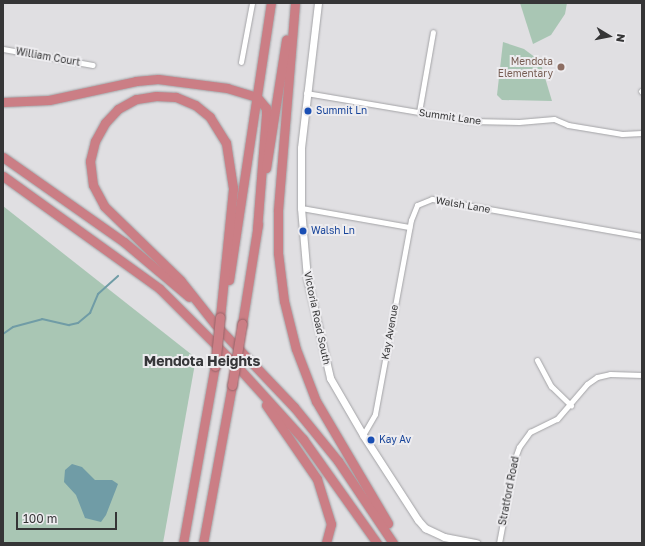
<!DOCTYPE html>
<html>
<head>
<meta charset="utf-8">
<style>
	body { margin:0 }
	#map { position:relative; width:645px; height:546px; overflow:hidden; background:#e0dfe2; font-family:"Golos Text",sans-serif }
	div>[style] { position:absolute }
	.green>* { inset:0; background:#a9c6b4 }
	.water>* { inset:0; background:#709ca6 }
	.stream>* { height:2px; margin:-1px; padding:0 1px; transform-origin:1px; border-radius:1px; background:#709ca6 }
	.roads { filter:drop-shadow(0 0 1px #a3a3a6) drop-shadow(0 0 1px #a3a3a6) }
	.street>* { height:5px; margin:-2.5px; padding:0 2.5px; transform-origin:2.5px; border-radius:2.5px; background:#fff }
	.secondary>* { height:7px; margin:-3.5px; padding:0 3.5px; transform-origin:3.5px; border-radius:3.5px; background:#fff }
	.highway>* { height:9px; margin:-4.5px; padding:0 4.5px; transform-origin:4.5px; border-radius:4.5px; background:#cb7e85 }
	.bridges { filter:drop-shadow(0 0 1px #966469) drop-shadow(0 0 1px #966469) }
	.highway-bridge>* { height:9px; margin:-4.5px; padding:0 4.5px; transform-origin:4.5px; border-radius:4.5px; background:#cb7e85 }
	.dots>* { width:11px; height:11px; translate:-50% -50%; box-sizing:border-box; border:2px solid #edecef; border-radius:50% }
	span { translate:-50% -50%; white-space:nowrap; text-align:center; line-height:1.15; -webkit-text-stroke:4px #edecef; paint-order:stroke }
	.street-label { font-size:10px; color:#353536 }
	.education-label { font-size:10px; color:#785e54 }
	.right { translate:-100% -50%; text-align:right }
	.transit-label { font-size:10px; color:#164399 }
	.left { translate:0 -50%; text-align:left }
	.district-label { font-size:14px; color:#363639; font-weight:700 }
	.frame { position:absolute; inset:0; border:4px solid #353536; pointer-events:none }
	.north { position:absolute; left:589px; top:16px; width:40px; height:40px; -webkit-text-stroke:3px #edecef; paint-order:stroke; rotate:100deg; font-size:11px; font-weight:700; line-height:16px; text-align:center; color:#353536 }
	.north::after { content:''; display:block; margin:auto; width:14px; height:18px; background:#353536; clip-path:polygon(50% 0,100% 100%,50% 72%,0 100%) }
	.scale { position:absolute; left:16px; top:512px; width:101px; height:18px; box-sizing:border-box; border:2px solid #353536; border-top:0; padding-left:5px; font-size:12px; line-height:14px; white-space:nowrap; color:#353536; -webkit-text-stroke:3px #edecef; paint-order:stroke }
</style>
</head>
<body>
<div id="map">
	<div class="green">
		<div style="clip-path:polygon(520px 3px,567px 3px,565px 14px,551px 35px,533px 44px)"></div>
		<div style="clip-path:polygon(503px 42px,524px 49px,540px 61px,552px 101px,502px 100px,497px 95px)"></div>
		<div style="clip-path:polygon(3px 206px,196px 358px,163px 543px,3px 543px)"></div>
	</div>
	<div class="water">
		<div style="clip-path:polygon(72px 464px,82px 467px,95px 480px,112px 480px,118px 484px,106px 515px,101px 522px,85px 518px,76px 495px,64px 482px,65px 470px)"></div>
	</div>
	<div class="stream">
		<div style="left:3px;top:334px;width:12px;rotate:-35deg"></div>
		<div style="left:13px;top:327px;width:30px;rotate:-15deg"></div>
		<div style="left:42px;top:319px;width:28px;rotate:13deg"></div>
		<div style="left:69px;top:325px;width:9px;rotate:-13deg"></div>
		<div style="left:78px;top:323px;width:16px;rotate:-40deg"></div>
		<div style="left:90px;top:313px;width:21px;rotate:-67deg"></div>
		<div style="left:98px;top:294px;width:27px;rotate:-42deg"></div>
	</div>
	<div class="roads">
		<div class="street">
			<div style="left:3px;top:49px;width:91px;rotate:10.1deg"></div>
			<div style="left:241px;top:62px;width:60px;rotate:-79.4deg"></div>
			<div style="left:641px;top:91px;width:1px;rotate:45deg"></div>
			<div style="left:306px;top:93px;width:167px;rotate:9.6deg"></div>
			<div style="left:471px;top:121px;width:48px;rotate:1.2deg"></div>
			<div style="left:519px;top:122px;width:35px;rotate:-5deg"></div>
			<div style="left:554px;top:119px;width:15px;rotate:23deg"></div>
			<div style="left:568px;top:125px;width:55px;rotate:9.5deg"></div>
			<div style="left:622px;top:134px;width:20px;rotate:-3deg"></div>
			<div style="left:419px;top:112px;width:81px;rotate:-80.1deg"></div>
			<div style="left:301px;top:208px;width:110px;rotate:10deg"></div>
			<div style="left:537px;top:360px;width:30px;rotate:62deg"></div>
			<div style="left:551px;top:386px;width:28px;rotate:44deg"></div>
			<div style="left:363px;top:435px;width:24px;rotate:-60deg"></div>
			<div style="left:375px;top:414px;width:197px;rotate:-79.5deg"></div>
			<div style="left:411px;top:220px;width:16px;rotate:-68deg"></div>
			<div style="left:417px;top:205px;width:16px;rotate:-22deg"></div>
			<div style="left:432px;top:199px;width:213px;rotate:10deg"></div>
			<div style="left:499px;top:543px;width:86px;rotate:-79.3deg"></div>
			<div style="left:515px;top:458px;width:12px;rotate:-70deg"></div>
			<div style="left:519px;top:447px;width:19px;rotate:-54deg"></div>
			<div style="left:530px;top:432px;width:30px;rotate:-26deg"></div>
			<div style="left:557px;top:419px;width:46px;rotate:-49.4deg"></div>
			<div style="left:587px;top:384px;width:12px;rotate:-35deg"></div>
			<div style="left:597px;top:377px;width:13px;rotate:-13deg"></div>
			<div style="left:610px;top:374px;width:32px;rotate:2deg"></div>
		</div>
		<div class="secondary">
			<div style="left:318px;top:3px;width:146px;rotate:96.7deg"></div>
			<div style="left:301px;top:148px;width:60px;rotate:90deg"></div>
			<div style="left:301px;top:208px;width:70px;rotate:85.1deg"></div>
			<div style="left:307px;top:278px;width:103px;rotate:77deg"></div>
			<div style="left:330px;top:378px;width:66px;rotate:59.9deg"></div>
			<div style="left:363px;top:435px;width:101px;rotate:57.1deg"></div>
			<div style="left:418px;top:520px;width:11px;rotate:49deg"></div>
			<div style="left:425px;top:528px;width:21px;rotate:25deg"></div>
			<div style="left:444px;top:537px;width:33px;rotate:11deg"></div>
		</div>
		<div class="highway">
			<div style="left:295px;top:3px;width:209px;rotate:94.7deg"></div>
			<div style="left:278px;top:211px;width:42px;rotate:90deg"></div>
			<div style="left:278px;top:253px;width:48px;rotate:82.9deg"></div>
			<div style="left:284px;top:301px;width:49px;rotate:76deg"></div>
			<div style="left:296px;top:349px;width:56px;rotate:69deg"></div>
			<div style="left:316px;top:401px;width:142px;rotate:59.5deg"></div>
			<div style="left:3px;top:102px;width:46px;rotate:-2.5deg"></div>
			<div style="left:49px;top:100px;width:89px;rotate:-12.3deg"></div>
			<div style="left:136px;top:81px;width:22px;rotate:-5deg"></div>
			<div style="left:158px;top:79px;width:70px;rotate:7.4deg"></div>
			<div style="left:227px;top:88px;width:31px;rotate:17deg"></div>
			<div style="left:257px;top:97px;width:14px;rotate:51deg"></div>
			<div style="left:266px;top:108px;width:7px;rotate:90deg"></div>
			<div style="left:266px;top:115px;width:115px;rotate:94.5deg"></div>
			<div style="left:3px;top:157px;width:148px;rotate:35.1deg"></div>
			<div style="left:124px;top:242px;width:85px;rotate:40.2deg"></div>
			<div style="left:266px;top:168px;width:130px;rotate:-81.1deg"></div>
			<div style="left:3px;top:176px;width:193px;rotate:35.7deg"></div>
			<div style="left:160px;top:289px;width:107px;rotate:45deg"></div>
			<div style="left:236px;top:365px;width:100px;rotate:47.8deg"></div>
			<div style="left:303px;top:439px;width:128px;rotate:54.6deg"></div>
			<div style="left:229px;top:280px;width:280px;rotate:-81.4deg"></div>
			<div style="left:220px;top:317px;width:130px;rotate:-84.2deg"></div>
			<div style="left:233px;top:188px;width:46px;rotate:-98.8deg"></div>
			<div style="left:226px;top:143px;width:31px;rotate:-122deg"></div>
			<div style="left:210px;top:117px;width:19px;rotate:-141deg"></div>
			<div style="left:195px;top:105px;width:21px;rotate:-157deg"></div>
			<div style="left:176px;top:97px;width:20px;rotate:-177deg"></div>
			<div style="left:156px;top:96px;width:20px;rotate:171deg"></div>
			<div style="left:136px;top:99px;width:21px;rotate:151deg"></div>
			<div style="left:118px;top:109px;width:19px;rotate:133deg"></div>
			<div style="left:105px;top:123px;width:21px;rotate:119deg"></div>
			<div style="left:95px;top:141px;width:21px;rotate:104deg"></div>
			<div style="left:90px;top:161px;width:24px;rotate:83deg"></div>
			<div style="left:93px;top:185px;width:24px;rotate:62deg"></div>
			<div style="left:104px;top:206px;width:107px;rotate:44.2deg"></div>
			<div style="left:181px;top:281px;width:55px;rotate:51.7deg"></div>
			<div style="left:215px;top:324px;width:115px;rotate:46.4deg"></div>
			<div style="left:294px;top:407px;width:70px;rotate:50.8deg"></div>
			<div style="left:338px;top:461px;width:99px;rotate:56.1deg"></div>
			<div style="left:242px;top:324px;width:101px;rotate:-80.9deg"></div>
			<div style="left:266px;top:405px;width:90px;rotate:55.4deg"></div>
			<div style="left:317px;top:479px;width:47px;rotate:72.7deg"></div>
			<div style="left:331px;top:524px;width:20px;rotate:105deg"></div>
			<div style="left:183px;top:543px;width:180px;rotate:-79.8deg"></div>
			<div style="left:203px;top:543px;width:161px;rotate:-79.6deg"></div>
		</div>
	</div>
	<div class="bridges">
		<div class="highway-bridge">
			<div style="left:215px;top:366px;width:49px;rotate:-84.2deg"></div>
			<div style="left:232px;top:385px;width:62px;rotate:-80.7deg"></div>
		</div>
	</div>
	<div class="dots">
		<div style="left:561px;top:67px;background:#8d6e63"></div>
		<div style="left:308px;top:111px;background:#1a4fb4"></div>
		<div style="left:303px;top:231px;background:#1a4fb4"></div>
		<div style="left:371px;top:440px;background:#1a4fb4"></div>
	</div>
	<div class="street-label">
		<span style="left:48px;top:57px;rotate:10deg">William Court</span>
		<span style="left:450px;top:117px;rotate:8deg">Summit Lane</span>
		<span style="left:463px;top:205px;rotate:10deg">Walsh Lane</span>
		<span style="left:317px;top:318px;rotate:78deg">Victoria Road South</span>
		<span style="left:390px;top:332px;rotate:-80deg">Kay Avenue</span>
		<span style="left:509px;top:491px;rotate:-79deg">Stratford Road</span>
	</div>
	<div class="education-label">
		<span class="right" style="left:553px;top:67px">Mendota<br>Elementary</span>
	</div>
	<div class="transit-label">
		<span class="left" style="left:316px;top:111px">Summit Ln</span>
		<span class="left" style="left:311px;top:231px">Walsh Ln</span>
		<span class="left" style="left:379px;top:440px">Kay Av</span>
	</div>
	<div class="district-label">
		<span style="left:202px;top:361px">Mendota Heights</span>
	</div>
	<div class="frame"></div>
	<div class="north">N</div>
	<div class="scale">100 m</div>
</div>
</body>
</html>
